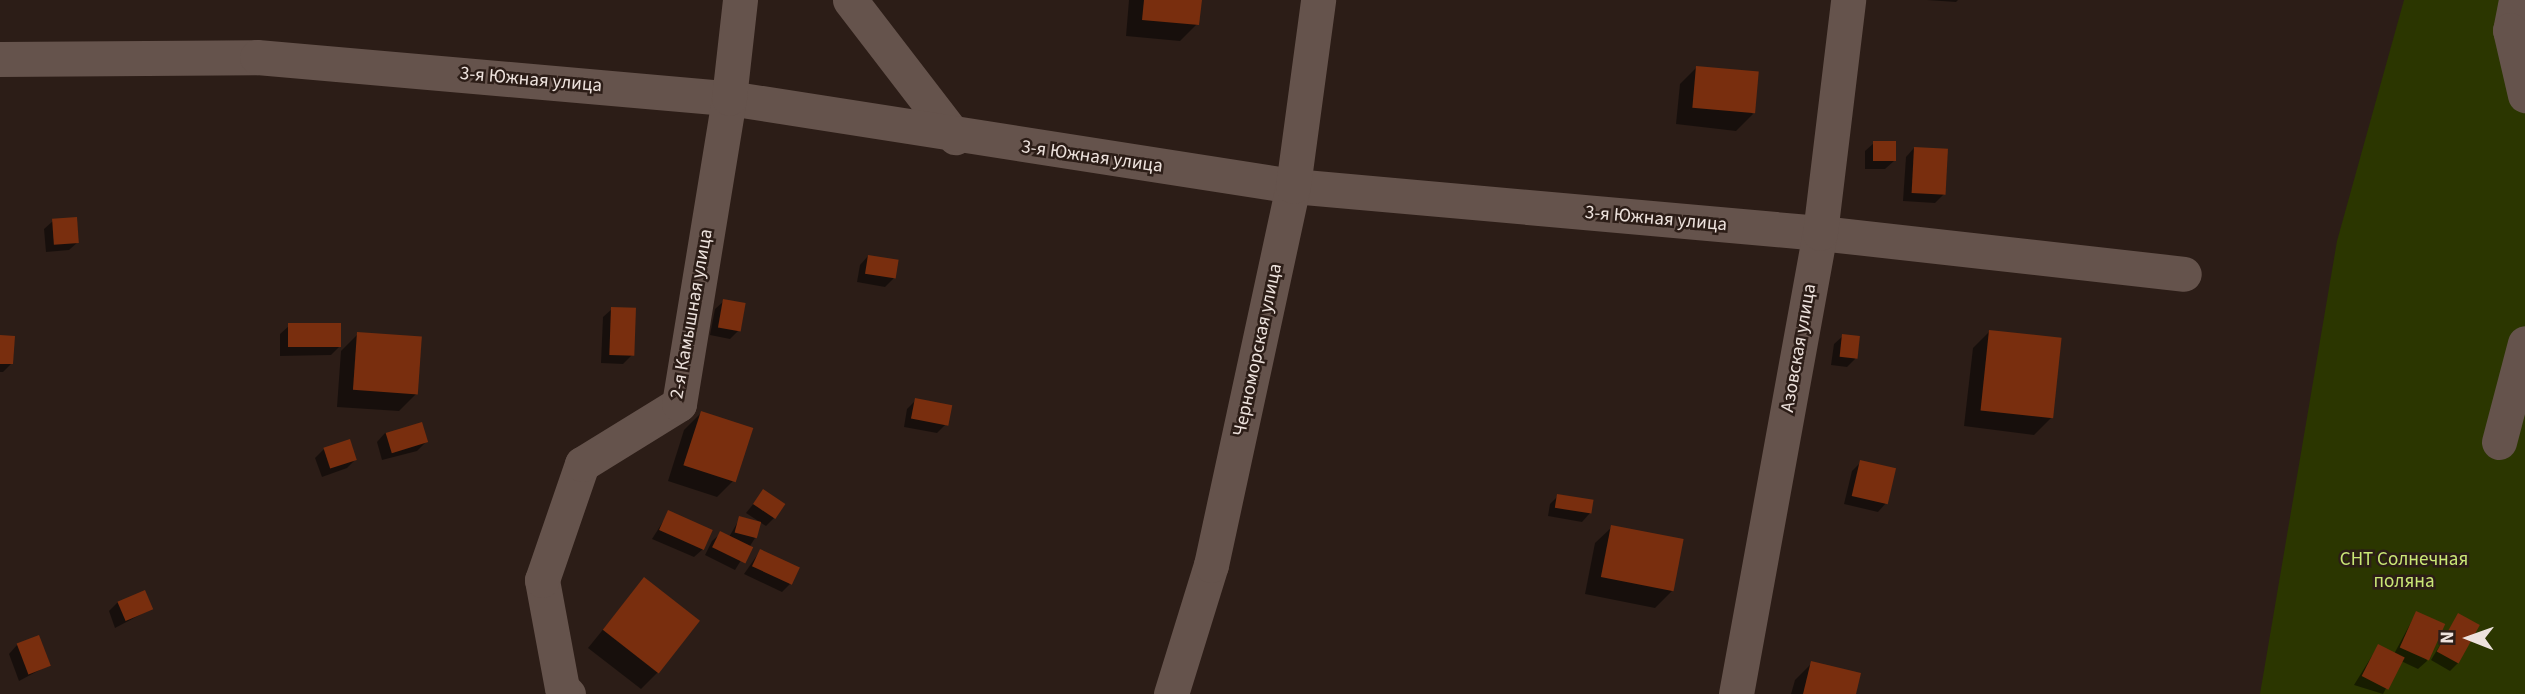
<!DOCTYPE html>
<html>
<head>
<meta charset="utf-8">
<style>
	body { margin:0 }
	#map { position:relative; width:2525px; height:694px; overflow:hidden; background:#2c1d17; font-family:"Source Sans 3",sans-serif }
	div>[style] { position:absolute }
	.green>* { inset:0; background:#2b3600 }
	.shadow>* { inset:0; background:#0007 }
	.building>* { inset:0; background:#792e0e; transform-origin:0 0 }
	.minor>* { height:35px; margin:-17.5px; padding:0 17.5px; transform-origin:17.5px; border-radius:17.5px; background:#65534c }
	span { translate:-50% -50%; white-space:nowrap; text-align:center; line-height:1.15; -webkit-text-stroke:5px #2c1d17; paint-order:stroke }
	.street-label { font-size:19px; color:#ede2dd }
	.park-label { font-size:19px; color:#cae776 }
	.north { position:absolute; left:2434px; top:603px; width:70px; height:70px; -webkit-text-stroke:5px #2c1d17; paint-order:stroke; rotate:271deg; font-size:19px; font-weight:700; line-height:28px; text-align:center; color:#ede2dd }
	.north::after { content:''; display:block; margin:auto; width:24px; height:32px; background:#ede2dd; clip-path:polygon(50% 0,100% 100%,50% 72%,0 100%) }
</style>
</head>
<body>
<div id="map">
	<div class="green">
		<div style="clip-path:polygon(2404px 0,2525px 0,2525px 694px,2260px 694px,2337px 241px)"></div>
	</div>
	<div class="shadow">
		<div style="clip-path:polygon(1129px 0,1200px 0,1197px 24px,1180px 41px,1126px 36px)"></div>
		<div style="clip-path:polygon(1927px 0,1958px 0,1956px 2px)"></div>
		<div style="clip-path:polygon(1697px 67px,1753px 114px,1736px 131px,1676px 124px,1680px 84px)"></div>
		<div style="clip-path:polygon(1874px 143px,1894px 161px,1885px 169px,1865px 169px,1865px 151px)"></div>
		<div style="clip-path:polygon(1914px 148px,1944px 194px,1935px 203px,1903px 201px,1906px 157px)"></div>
		<div style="clip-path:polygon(53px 221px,78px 242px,69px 250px,46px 252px,44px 229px)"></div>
		<div style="clip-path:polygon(868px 256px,894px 278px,885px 287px,857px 282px,860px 265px)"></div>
		<div style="clip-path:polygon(724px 301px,738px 331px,730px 339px,710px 335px,715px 309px)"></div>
		<div style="clip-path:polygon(612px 309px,632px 355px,623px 364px,601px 363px,603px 317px)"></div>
		<div style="clip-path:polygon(289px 326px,339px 347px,331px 355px,280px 356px,280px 334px)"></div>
		<div style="clip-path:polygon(1990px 331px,2051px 418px,2034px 435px,1964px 426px,1973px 348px)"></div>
		<div style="clip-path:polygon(358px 334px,416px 394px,399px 411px,337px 407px,341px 351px)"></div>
		<div style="clip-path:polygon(1843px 336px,1855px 359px,1847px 367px,1831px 365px,1834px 344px)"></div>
		<div style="clip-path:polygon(0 337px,11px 364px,3px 372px,0 372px)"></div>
		<div style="clip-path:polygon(916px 400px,946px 424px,937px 433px,904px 427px,907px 409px)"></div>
		<div style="clip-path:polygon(701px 413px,734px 480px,717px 497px,668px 481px,684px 430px)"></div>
		<div style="clip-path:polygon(385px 433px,426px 442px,417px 451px,382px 460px,377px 442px)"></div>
		<div style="clip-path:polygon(324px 449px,355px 460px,347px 468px,322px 477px,315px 458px)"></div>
		<div style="clip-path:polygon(1861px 462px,1886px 503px,1878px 512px,1844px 504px,1852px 471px)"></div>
		<div style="clip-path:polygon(763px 492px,774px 518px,766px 526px,746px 513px)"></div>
		<div style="clip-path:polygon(1558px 496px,1590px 513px,1582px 522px,1548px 516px,1550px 504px)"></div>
		<div style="clip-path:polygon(669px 512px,703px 549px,694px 557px,652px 539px)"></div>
		<div style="clip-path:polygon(740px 518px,755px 538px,735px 570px,705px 555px,712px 541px,721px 533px,729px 537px)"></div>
		<div style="clip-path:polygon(1612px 527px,1672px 591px,1655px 608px,1585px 594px,1595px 543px)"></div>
		<div style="clip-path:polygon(760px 551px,790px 584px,782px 592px,744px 574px)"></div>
		<div style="clip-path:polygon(644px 579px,658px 672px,641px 689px,588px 648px)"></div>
		<div style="clip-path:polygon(118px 602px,151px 609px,115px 628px,109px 611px)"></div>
		<div style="clip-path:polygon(2416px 613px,2427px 661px,2418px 669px,2401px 661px,2383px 694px,2354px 685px,2378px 646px,2394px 654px)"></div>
		<div style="clip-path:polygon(2458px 615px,2459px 662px,2450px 671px,2431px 660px)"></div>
		<div style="clip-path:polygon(17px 645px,49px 665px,19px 681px,9px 654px)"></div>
		<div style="clip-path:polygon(1812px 663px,1854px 694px,1791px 694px,1795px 680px)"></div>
	</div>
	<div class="building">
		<div style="clip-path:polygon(1144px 0,1202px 0,1199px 25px,1142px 20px)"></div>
		<div style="left:1696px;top:66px;width:63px;height:42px;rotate:5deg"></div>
		<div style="left:1873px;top:141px;width:23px;height:20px"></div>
		<div style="left:1914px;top:147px;width:34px;height:46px;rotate:3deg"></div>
		<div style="left:77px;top:217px;width:26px;height:25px;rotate:86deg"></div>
		<div style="left:868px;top:255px;width:31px;height:19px;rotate:9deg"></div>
		<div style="left:723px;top:299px;width:23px;height:29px;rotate:10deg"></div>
		<div style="left:611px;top:307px;width:25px;height:48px;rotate:2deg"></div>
		<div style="left:341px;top:323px;width:24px;height:53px;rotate:90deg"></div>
		<div style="left:1989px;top:330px;width:73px;height:81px;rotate:6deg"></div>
		<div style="left:357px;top:332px;width:65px;height:58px;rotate:4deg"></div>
		<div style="left:1842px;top:334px;width:18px;height:23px;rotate:6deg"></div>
		<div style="clip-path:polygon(0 335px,15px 336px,13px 364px,0 364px)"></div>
		<div style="left:915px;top:398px;width:38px;height:21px;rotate:11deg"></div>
		<div style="left:701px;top:411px;width:55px;height:57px;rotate:18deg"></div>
		<div style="left:422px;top:422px;width:21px;height:38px;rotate:73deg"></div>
		<div style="left:350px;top:439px;width:22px;height:28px;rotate:72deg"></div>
		<div style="left:1860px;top:460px;width:37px;height:37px;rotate:13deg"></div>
		<div style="left:763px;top:489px;width:27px;height:18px;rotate:34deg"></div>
		<div style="left:1557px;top:494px;width:37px;height:14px;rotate:9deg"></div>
		<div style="left:668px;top:510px;width:49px;height:22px;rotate:24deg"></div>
		<div style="left:739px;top:516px;width:23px;height:17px;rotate:15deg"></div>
		<div style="left:1611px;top:525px;width:74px;height:53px;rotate:11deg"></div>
		<div style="left:720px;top:531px;width:37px;height:18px;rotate:26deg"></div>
		<div style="left:760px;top:549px;width:44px;height:19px;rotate:25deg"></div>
		<div style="left:644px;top:577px;width:71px;height:67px;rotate:38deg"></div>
		<div style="left:145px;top:590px;width:21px;height:30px;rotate:67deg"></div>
		<div style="left:2416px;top:611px;width:32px;height:40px;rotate:24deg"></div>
		<div style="left:2458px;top:613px;width:25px;height:44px;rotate:29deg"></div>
		<div style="left:39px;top:635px;width:33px;height:24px;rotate:69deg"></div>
		<div style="left:2378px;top:644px;width:30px;height:36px;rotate:27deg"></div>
		<div style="clip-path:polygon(1811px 661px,1861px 673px,1856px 694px,1803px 694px)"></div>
	</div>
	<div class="minor">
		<div style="left:850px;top:0;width:173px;rotate:52.5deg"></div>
		<div style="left:2516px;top:0;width:31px;rotate:101deg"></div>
		<div style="left:2510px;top:30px;width:67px;rotate:77deg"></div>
		<div style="left:0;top:59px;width:257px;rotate:-0.4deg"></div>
		<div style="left:257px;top:57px;width:474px;rotate:5deg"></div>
		<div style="left:729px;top:98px;width:571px;rotate:8.87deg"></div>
		<div style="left:1293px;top:186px;width:529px;rotate:5.1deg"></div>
		<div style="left:1820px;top:233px;width:366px;rotate:6.4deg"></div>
		<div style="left:2499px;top:442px;width:102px;rotate:-75.3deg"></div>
		<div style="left:568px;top:694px;width:8px;rotate:-135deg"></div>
		<div style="left:562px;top:688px;width:110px;rotate:-100.5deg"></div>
		<div style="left:542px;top:580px;width:123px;rotate:-71deg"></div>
		<div style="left:582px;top:464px;width:114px;rotate:-31.7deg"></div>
		<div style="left:679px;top:404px;width:310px;rotate:-80.7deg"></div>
		<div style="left:729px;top:98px;width:99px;rotate:-83.6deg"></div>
		<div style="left:1171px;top:694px;width:135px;rotate:-72.8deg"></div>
		<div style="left:1211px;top:565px;width:388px;rotate:-77.8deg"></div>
		<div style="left:1293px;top:186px;width:188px;rotate:-82.3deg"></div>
		<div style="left:1736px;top:694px;width:469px;rotate:-79.7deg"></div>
		<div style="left:1820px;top:233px;width:235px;rotate:-83.1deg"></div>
	</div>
	<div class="street-label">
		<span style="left:531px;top:80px;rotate:5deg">3-я Южная улица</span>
		<span style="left:1092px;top:157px;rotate:8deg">3-я Южная улица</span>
		<span style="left:1656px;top:219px;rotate:5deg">3-я Южная улица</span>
		<span style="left:692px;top:314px;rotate:-80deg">2-я Камышная улица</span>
		<span style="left:1799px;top:348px;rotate:-80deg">Азовская улица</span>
		<span style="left:1258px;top:350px;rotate:-78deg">Черноморская улица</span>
	</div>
	<div class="park-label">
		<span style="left:2404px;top:571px">СНТ Солнечная<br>поляна</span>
	</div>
	<div class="north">N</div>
</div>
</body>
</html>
